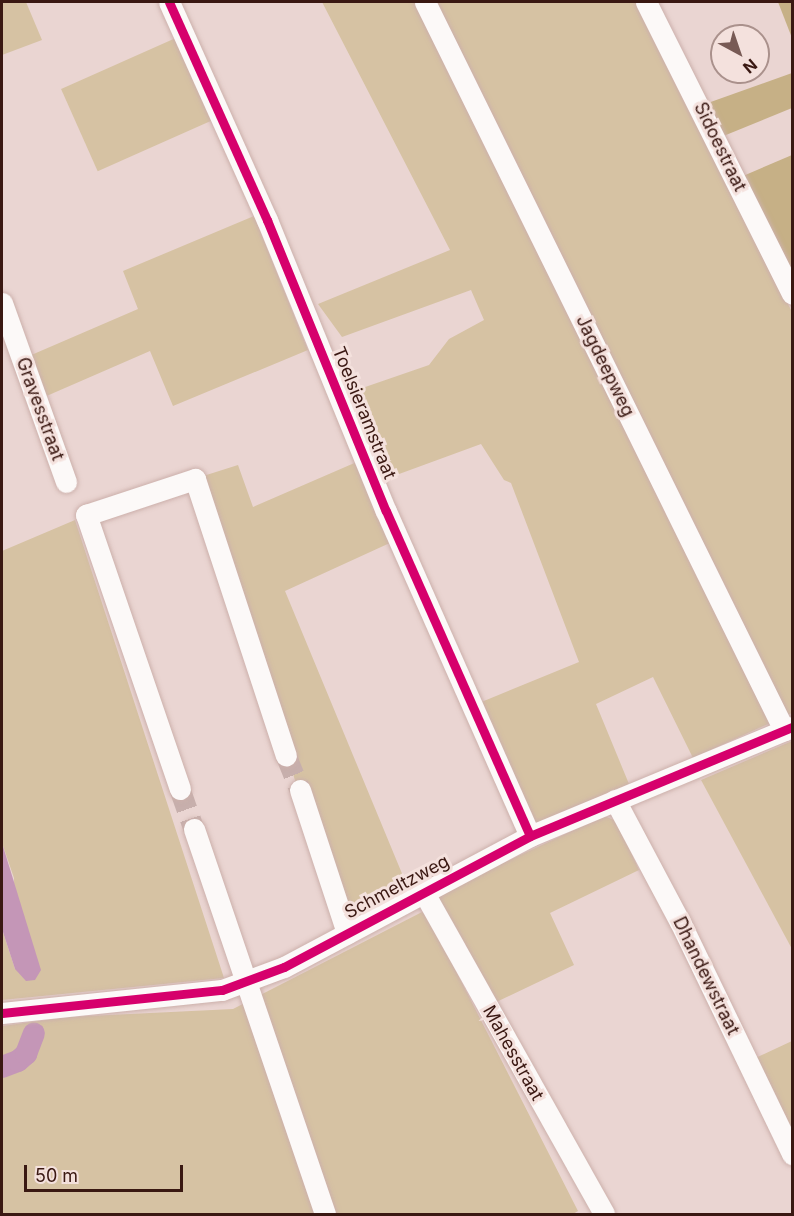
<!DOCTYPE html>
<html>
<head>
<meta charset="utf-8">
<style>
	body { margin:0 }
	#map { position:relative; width:794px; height:1216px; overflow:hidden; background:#ead5d2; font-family:Inter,sans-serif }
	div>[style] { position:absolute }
	.green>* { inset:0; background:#d6c2a3; transform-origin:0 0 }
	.forest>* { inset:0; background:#c6b086 }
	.water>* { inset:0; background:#c496b7 }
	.canal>* { height:22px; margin:-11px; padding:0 11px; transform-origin:11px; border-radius:11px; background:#c496b7 }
	.minor-tunnel>* { height:21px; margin-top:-10.5px; transform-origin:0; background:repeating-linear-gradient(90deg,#c7afac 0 21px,transparent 0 31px) }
	.roads { filter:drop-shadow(0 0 2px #ccb0ab) drop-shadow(0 0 2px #ccb0ab) }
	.minor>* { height:21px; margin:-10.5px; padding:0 10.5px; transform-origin:10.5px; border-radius:10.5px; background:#fcf9f8 }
	.cycleway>* { height:9px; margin:-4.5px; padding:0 4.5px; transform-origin:4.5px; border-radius:4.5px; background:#d6006c }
	span { translate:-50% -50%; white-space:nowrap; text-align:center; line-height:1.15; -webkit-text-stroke:6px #f4e1dd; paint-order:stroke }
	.street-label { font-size:18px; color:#3a1812 }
	.frame { position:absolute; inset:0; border:3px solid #3a1812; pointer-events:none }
	.north { position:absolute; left:710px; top:24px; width:60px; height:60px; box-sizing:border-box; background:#f4e1dd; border:2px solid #aa918c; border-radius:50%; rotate:140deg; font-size:16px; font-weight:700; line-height:24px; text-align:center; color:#3a1812 }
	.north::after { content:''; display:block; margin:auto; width:21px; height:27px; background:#785a55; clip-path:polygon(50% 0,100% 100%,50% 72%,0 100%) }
	.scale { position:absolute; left:24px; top:1165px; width:159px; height:27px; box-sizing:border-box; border:3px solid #3a1812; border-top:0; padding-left:8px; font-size:18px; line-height:21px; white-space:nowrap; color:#3a1812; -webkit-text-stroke:4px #f4e1dd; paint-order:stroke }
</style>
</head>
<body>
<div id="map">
	<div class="green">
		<div style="clip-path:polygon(2px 2px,26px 2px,42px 40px,2px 55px)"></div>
		<div style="clip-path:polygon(322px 2px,638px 2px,792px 312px,792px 713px,693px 758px,653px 677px,596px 704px,629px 784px,538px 823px,530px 820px,479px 703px,579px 662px,511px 483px,504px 480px,481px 444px,380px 481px,342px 395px,429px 365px,449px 339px,484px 320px,471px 290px,342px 337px,318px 304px,450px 250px)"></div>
		<div style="left:178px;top:37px;width:90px;height:128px;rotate:66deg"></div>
		<div style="clip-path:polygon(254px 216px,308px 350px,173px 406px,150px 351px,42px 398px,29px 356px,138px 309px,123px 271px)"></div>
		<div style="clip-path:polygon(359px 461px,392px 542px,285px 591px,408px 888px,341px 922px,197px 478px,238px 465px,253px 507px)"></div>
		<div style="clip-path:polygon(75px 520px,224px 978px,2px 1000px,2px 929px,15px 969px,14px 878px,2px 843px,2px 551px)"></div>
		<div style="clip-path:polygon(792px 741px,792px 949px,701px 780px)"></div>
		<div style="clip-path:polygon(604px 816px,617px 821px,639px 870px,550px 913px,574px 965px,490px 1005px,437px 899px,441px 892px)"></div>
		<div style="clip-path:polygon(422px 912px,428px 916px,578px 1211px,573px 1214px,2px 1214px,2px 1026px,68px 1017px,233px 1009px)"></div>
		<div style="clip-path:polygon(792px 1041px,792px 1140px,749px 1061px)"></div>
	</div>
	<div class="forest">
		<div style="clip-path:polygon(778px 2px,792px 2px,792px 38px)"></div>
		<div style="clip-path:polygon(792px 73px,792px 108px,721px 137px,705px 104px)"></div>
		<div style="clip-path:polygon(792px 155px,792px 277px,743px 176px)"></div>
	</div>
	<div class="water">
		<div style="clip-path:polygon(2px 843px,41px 970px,35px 980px,26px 981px,15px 969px,2px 929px)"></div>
	</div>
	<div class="canal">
		<div style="left:2px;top:1067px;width:17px;rotate:-21deg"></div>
		<div style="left:18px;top:1061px;width:11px;rotate:-41deg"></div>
		<div style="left:26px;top:1054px;width:22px;rotate:-69deg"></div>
	</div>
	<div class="minor-tunnel">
		<div style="left:286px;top:755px;width:38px;rotate:68deg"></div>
		<div style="left:180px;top:789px;width:42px;rotate:70.7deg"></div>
	</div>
	<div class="roads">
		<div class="minor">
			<div style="left:169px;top:2px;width:239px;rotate:65.8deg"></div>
			<div style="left:267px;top:220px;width:314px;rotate:67.8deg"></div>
			<div style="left:386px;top:511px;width:355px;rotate:66.1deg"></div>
			<div style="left:425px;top:2px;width:812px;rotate:63.75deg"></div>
			<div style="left:646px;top:2px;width:326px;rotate:63.4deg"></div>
			<div style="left:2px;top:303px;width:190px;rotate:70.3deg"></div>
			<div style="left:180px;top:789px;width:290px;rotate:-108.9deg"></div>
			<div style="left:86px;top:515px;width:115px;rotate:-18.3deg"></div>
			<div style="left:195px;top:479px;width:291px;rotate:71.8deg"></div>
			<div style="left:300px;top:790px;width:151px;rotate:71.8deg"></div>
			<div style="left:615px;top:800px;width:138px;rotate:62deg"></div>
			<div style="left:680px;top:922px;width:258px;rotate:64.2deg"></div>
			<div style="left:194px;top:829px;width:407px;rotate:71.2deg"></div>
			<div style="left:423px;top:891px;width:370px;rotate:60.7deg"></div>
			<div style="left:2px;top:1013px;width:221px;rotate:-6deg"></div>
			<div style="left:222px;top:990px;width:66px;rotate:-20.4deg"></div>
			<div style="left:284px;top:967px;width:279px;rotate:-28deg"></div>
			<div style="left:530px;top:836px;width:284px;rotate:-22.6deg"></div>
		</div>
	</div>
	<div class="cycleway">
		<div style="left:169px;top:2px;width:239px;rotate:65.8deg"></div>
		<div style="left:267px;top:220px;width:314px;rotate:67.8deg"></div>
		<div style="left:386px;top:511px;width:355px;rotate:66.1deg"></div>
		<div style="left:2px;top:1013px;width:221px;rotate:-6deg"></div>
		<div style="left:222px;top:990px;width:66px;rotate:-20.4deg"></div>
		<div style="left:284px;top:967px;width:279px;rotate:-28deg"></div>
		<div style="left:530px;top:836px;width:284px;rotate:-22.6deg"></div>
	</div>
	<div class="street-label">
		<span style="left:720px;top:147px;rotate:64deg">Sidoestraat</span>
		<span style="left:605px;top:366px;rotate:64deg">Jagdeepweg</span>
		<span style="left:40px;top:409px;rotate:70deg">Gravesstraat</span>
		<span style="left:364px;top:413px;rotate:68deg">Toelsieramstraat</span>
		<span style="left:397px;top:887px;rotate:-28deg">Schmeltzweg</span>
		<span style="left:706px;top:976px;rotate:64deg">Dhandewstraat</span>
		<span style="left:513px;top:1053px;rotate:61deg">Mahesstraat</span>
	</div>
	<div class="frame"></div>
	<div class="north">N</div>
	<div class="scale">50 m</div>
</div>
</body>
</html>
